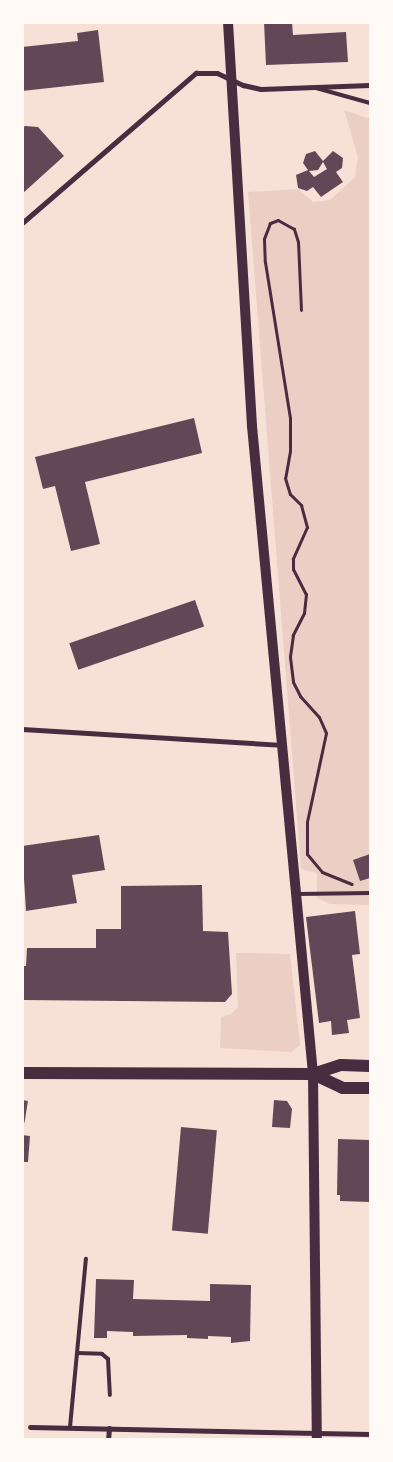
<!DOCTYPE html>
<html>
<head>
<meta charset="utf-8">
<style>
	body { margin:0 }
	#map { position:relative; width:393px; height:1462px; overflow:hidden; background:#f7e1d7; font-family:Lora,serif }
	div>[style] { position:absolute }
	.green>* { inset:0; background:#ebcfc5 }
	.building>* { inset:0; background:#644757; transform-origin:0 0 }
	.path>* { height:3px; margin:-1.5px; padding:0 1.5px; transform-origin:1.5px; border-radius:1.5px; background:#4a2c40 }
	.service>* { height:4px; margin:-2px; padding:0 2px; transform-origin:2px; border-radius:2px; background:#4a2c40 }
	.minor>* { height:5px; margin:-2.5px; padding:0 2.5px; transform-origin:2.5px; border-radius:2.5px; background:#4a2c40 }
	.secondary>* { height:10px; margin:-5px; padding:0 5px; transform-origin:5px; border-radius:5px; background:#4a2c40 }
	.primary>* { height:12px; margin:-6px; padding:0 6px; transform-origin:6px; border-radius:6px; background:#4a2c40 }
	span { translate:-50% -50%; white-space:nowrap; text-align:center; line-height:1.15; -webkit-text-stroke:4px #fffaf5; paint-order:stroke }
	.frame { position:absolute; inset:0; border:24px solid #fffaf5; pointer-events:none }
</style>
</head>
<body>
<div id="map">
	<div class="green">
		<div style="clip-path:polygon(344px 110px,370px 119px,370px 905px,330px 904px,317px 898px,317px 873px,301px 869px,248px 192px,298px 189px,313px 202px,330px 200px,355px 177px,358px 157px)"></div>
		<div style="clip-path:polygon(236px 953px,290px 954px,300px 1045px,291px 1052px,220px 1048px,221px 1017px,231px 1014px,238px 1007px)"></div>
	</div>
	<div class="building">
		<div style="clip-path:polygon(264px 22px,292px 22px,293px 35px,346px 32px,348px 62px,266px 65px)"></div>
		<div style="clip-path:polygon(98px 30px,104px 82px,22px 91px,22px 47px,78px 41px,77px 33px)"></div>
		<div style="clip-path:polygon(25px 126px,38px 127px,64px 156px,22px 194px,22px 128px)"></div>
		<div style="clip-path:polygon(evenodd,333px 151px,343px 158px,342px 168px,336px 172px,343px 182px,321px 197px,313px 187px,307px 191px,298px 188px,296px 175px,308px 170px,303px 163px,306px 154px,315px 151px,323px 161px,333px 151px,323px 162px,327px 169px,314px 177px,309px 171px,318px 170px,323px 162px)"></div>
		<div style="clip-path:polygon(194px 418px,202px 453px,85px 482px,100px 544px,71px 551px,55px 486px,43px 489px,35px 457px)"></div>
		<div style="left:195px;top:600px;width:28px;height:133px;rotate:71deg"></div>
		<div style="clip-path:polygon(99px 835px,105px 870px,72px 875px,77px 903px,26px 911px,22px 846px)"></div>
		<div style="clip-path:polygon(370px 854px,370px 878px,360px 881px,353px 860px)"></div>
		<div style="clip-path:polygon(202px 885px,203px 931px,228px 932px,232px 994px,225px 1002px,22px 1000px,22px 966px,26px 966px,27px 948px,96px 948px,96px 929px,121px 929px,121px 886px)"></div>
		<div style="clip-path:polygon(355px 911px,360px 954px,352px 955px,360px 1018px,347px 1020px,349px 1033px,332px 1035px,331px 1021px,319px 1023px,306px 917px)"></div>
		<div style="left:22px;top:1100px;width:6px;height:22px;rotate:9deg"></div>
		<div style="clip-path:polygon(274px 1100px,287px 1101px,292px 1109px,290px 1128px,272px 1127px)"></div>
		<div style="left:181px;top:1127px;width:36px;height:104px;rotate:5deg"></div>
		<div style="clip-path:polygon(22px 1135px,30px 1136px,28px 1162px,22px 1162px)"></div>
		<div style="clip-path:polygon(338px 1139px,370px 1140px,370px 1202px,340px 1201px,340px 1195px,337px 1195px)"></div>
		<div style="clip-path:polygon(96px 1279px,134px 1280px,133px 1299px,210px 1301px,210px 1284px,251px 1285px,250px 1341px,231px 1343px,231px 1337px,208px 1336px,208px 1339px,187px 1338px,187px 1335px,133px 1336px,133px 1332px,107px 1331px,107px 1338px,94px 1338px)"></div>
	</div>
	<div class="path">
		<div style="left:301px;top:310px;width:68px;rotate:-92.5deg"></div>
		<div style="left:298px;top:242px;width:14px;rotate:-107deg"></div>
		<div style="left:294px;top:229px;width:18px;rotate:-151deg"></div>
		<div style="left:278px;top:220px;width:9px;rotate:159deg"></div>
		<div style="left:270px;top:223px;width:17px;rotate:111deg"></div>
		<div style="left:264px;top:239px;width:23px;rotate:88deg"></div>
		<div style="left:265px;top:262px;width:158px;rotate:80.9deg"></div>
		<div style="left:290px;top:418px;width:33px;rotate:90deg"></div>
		<div style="left:290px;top:451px;width:27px;rotate:100deg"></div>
		<div style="left:285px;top:478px;width:17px;rotate:73deg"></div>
		<div style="left:290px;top:494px;width:16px;rotate:45deg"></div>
		<div style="left:301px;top:505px;width:23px;rotate:75deg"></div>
		<div style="left:307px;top:527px;width:35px;rotate:114deg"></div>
		<div style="left:293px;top:559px;width:10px;rotate:90deg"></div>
		<div style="left:293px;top:569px;width:28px;rotate:63deg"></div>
		<div style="left:306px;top:594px;width:19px;rotate:96deg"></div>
		<div style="left:304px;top:613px;width:25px;rotate:117deg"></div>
		<div style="left:293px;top:635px;width:22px;rotate:98deg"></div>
		<div style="left:290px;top:657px;width:25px;rotate:83deg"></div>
		<div style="left:293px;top:682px;width:16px;rotate:63deg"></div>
		<div style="left:300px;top:696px;width:28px;rotate:48deg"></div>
		<div style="left:319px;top:717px;width:17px;rotate:66deg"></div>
		<div style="left:326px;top:733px;width:91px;rotate:102.1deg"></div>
		<div style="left:307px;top:822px;width:32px;rotate:90deg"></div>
		<div style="left:307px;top:854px;width:23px;rotate:50deg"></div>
		<div style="left:322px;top:872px;width:32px;rotate:22deg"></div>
	</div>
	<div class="service">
		<div style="left:316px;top:88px;width:56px;rotate:15.5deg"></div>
		<div style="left:298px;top:894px;width:72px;rotate:-0.8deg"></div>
		<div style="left:77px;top:1353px;width:25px;rotate:2deg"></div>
		<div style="left:102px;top:1354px;width:8px;rotate:40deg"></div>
		<div style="left:108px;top:1359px;width:36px;rotate:87deg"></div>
		<div style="left:70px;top:1427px;width:169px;rotate:-84.6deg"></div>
	</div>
	<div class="minor">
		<div style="left:22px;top:223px;width:230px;rotate:-40.8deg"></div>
		<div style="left:196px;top:73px;width:21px"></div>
		<div style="left:217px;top:73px;width:29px;rotate:25deg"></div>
		<div style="left:243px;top:85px;width:18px;rotate:13deg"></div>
		<div style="left:261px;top:89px;width:109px;rotate:-2.1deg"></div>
		<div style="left:22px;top:729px;width:260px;rotate:3.5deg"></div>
		<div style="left:30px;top:1427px;width:340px;rotate:1.2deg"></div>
		<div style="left:108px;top:1440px;width:12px;rotate:-85deg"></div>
	</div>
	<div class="secondary">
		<div style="left:228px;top:22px;width:405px;rotate:86.6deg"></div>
		<div style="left:252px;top:426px;width:651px;rotate:84.62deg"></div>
		<div style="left:313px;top:1074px;width:366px;rotate:89.4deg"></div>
	</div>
	<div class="primary">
		<div style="left:22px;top:1073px;width:291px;rotate:0.2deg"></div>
		<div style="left:313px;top:1074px;width:29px;rotate:-18deg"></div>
		<div style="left:341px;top:1065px;width:29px;rotate:2deg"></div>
		<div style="left:313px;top:1074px;width:33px;rotate:25deg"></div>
		<div style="left:343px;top:1088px;width:27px"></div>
	</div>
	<div class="frame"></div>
</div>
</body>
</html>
